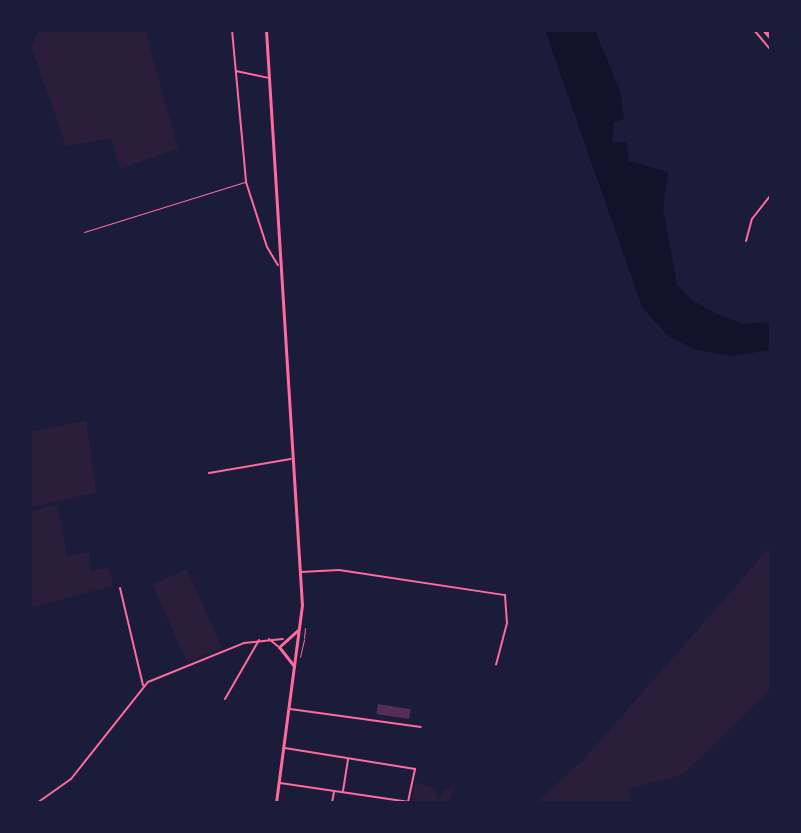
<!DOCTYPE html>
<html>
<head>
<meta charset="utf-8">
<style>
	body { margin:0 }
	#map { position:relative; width:801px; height:833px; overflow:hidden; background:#1b1b3a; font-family:Karla,sans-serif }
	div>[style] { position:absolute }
	.green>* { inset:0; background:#2a1e3b; transform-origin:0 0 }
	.water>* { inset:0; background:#12122b }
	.building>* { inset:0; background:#542f53; transform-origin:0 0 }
	.path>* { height:1px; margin:-0.5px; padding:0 0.5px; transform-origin:0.5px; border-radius:0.5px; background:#ff6b9d }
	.service>* { height:1px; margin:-0.5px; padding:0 0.5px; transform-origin:0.5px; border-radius:0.5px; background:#ff6b9d }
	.minor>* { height:2px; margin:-1px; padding:0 1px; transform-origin:1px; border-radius:1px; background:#ff6b9d }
	.secondary>* { height:3px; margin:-1.5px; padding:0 1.5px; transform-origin:1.5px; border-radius:1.5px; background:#ff6b9d }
	.trunk>* { height:4px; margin:-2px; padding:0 2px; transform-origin:2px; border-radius:2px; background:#ff6b9d }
	span { translate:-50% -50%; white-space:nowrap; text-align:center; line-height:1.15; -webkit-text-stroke:8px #1b1b3a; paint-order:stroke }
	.frame { position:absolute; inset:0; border:32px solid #1b1b3a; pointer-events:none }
</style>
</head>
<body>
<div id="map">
	<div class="green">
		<div style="clip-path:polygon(40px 30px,145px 30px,178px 149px,120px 169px,111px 138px,66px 146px,31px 46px)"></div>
		<div style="clip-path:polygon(86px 420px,96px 492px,30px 508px,30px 432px)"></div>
		<div style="clip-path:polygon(57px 504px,67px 556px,89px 552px,91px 571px,109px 568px,113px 586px,30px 608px,30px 512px)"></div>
		<div style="clip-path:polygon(771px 546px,771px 689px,682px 775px,628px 789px,632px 803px,536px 803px,584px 759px)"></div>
		<div style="left:187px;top:569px;width:86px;height:38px;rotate:66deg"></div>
		<div style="clip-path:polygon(416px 782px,435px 789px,438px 801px,443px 791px,456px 785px,448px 803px,411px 803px)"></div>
	</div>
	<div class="water">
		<div style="clip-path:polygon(545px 30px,595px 30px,621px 94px,624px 119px,614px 122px,612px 142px,626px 142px,629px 161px,668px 172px,663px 209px,677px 284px,690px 299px,717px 314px,743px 324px,771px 322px,771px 350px,732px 356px,695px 350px,667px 335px,642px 307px)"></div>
	</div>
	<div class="building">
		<div style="left:378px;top:704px;width:33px;height:10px;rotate:9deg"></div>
	</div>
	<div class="path">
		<div style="left:304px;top:638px;width:10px;rotate:-84deg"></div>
		<div style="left:300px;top:657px;width:18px;rotate:-77deg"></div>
	</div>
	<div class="service">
		<div style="left:84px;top:232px;width:169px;rotate:-17.3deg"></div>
	</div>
	<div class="minor">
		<div style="left:232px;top:30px;width:153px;rotate:84.7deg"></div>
		<div style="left:246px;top:182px;width:68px;rotate:72.1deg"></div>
		<div style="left:267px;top:247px;width:21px;rotate:59deg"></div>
		<div style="left:754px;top:30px;width:26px;rotate:50deg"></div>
		<div style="left:236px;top:71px;width:33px;rotate:12deg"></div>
		<div style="left:746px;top:241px;width:23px;rotate:-75deg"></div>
		<div style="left:752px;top:219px;width:31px;rotate:-52deg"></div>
		<div style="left:209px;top:473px;width:83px;rotate:-9.7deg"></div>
		<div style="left:301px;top:572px;width:38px;rotate:-3deg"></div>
		<div style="left:339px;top:570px;width:168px;rotate:8.6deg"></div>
		<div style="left:505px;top:595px;width:28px;rotate:86deg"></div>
		<div style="left:507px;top:623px;width:43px;rotate:104.7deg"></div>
		<div style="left:120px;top:588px;width:100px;rotate:76.7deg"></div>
		<div style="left:269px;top:639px;width:13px;rotate:39deg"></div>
		<div style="left:225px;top:699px;width:68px;rotate:-60deg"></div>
		<div style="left:290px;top:709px;width:132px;rotate:7.8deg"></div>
		<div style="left:280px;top:783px;width:129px;rotate:8.4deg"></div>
		<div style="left:408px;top:802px;width:34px;rotate:-78deg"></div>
		<div style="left:415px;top:769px;width:132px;rotate:-170.8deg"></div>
		<div style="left:343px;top:791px;width:32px;rotate:-81deg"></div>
		<div style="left:37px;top:803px;width:42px;rotate:-35.2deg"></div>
		<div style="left:71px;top:779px;width:124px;rotate:-51.6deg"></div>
		<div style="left:148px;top:682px;width:104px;rotate:-22.1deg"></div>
		<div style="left:244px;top:643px;width:39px;rotate:-6deg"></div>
		<div style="left:332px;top:803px;width:11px;rotate:-80deg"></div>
	</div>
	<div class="secondary">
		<div style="left:266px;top:30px;width:576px;rotate:86.42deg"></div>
		<div style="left:302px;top:605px;width:200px;rotate:97.5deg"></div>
		<div style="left:294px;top:666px;width:24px;rotate:-128deg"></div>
		<div style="left:279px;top:647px;width:25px;rotate:-42deg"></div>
	</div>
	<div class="trunk">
		<div style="left:764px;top:30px;width:11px;rotate:49deg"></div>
	</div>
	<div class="frame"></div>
</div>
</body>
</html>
